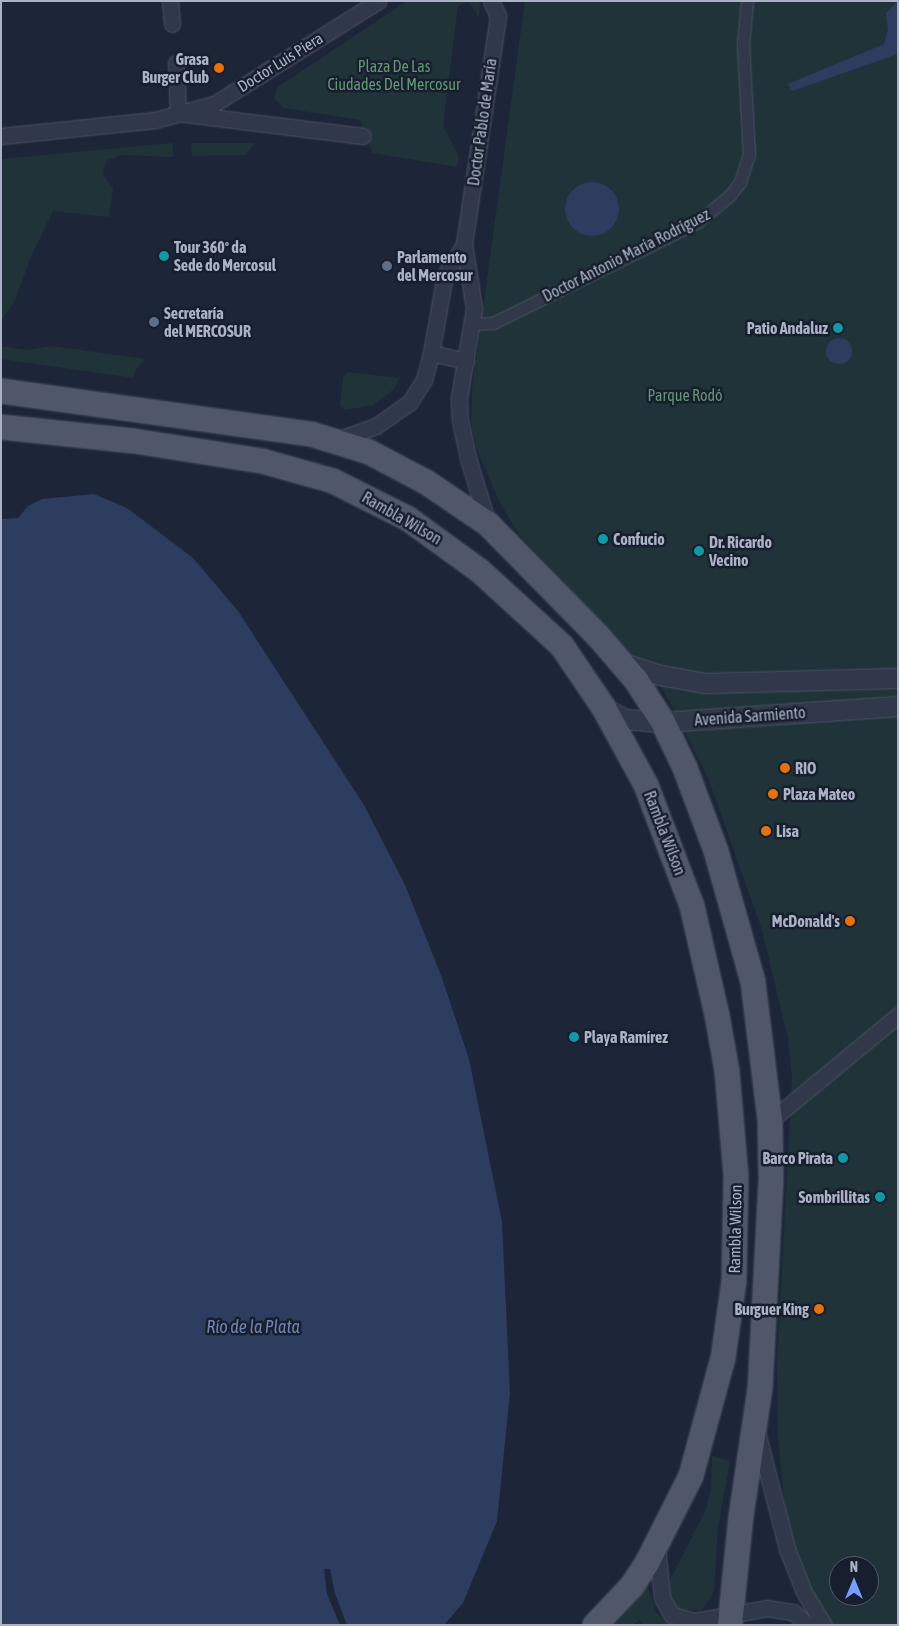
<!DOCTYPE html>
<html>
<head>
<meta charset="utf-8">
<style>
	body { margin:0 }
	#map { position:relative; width:899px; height:1626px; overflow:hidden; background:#1d2638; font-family:"Asap Condensed",sans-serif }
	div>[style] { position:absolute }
	.green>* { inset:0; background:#1f3339 }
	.water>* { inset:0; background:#2d3d5f }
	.round { border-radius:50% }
	.roads { filter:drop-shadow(0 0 1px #4c5364) drop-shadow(0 0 1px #4c5364) }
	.pedestrian>* { height:11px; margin:-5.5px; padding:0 5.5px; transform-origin:5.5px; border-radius:5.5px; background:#313849 }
	.minor>* { height:15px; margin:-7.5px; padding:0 7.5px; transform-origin:7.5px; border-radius:7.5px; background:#313849 }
	.tertiary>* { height:19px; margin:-9.5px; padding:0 9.5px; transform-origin:9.5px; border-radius:9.5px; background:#313849 }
	.primary>* { height:24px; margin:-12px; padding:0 12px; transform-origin:12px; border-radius:12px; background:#4f5769 }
	.dots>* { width:14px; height:14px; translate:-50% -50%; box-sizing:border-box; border:2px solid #171e2d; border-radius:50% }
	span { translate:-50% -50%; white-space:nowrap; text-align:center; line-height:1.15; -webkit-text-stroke:5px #171e2d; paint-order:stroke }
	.poi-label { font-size:16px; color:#abb2c6; font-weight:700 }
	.right { translate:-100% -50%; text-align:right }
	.left { translate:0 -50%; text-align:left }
	.street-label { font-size:16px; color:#abb2c6 }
	.park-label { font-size:16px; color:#619873 }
	.water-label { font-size:18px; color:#7085b2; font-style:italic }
	.frame { position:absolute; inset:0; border:2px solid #abb2c6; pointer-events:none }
	.north { position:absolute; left:829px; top:1556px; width:50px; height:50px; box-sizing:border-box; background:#171e2d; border:1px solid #52596a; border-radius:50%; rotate:0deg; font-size:14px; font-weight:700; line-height:20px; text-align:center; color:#abb2c6 }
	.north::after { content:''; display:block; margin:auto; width:18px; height:22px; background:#779dff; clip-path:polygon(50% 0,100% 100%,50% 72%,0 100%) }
</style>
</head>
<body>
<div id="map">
	<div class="green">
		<div style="clip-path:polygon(407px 1px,480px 2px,479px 18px,469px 2px,458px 6px,443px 125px,459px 157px,457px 167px,372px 153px,360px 120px,284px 108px,274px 98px,278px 87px)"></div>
		<div style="clip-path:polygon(evenodd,525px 1px,898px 1px,898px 1625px,831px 1625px,814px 1599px,796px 1556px,786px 1518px,778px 1439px,777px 1362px,792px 1078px,788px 1039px,762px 930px,708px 778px,664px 691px,520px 536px,500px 503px,477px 450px,471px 423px,472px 389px,525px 1px,839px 1566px,869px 1566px,869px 1596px,839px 1596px,839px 1566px)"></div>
		<div style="clip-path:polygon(173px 143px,173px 157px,120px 155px,106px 161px,103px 174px,113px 188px,109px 217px,53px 211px,32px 254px,15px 300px,1px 321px,1px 159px)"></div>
		<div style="clip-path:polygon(191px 143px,255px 143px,246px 155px,192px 156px)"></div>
		<div style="clip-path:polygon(1px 346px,27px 350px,52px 346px,145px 359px,136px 369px,134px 378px,1px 359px)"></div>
		<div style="clip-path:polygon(347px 372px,399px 378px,399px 379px,394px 389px,373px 405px,345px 410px,340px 405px,343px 377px)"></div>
		<div style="clip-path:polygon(712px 1456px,730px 1461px,718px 1528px,714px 1592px,702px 1610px,679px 1610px,670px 1599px,669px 1582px,706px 1509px,711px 1490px)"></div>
		<div style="clip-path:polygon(648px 1586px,656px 1612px,671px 1625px,643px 1625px,640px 1620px,633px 1625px,614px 1625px)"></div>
	</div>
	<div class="water">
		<div style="clip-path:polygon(898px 1px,898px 54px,792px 91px,788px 84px,884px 44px,888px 30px,886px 13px)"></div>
		<div class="round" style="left:565px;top:182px;width:54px;height:54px"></div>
		<div class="round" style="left:826px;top:338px;width:26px;height:26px"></div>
		<div style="clip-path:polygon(94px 494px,127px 508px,193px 558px,238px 611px,364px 805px,405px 885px,442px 978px,469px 1059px,502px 1222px,510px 1393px,497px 1521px,463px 1603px,444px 1625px,347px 1625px,335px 1593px,330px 1569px,324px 1569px,327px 1594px,340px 1625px,1px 1625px,1px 519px,18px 518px,28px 506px,42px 499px)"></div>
	</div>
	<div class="roads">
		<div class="pedestrian">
			<div style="left:472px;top:324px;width:21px;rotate:-3deg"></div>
			<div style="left:493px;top:323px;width:229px;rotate:-26.2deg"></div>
			<div style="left:698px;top:222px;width:43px;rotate:-40.3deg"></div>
			<div style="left:731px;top:194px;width:15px;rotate:-53deg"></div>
			<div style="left:740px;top:182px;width:28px;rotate:-72deg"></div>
			<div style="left:749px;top:155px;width:110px;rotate:-93.1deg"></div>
			<div style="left:743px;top:45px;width:44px;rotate:-84.8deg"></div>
		</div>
		<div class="minor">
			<div style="left:170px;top:1px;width:23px;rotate:85deg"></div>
			<div style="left:176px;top:63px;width:50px;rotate:87.7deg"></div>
			<div style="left:178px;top:113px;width:186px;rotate:7.1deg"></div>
			<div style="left:1px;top:136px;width:155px;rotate:-5.9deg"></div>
			<div style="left:155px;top:120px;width:61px;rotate:-15.2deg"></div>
			<div style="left:214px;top:104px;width:194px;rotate:-32.1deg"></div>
			<div style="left:431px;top:353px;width:36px;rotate:13deg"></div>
			<div style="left:336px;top:440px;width:42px;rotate:-19.3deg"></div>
			<div style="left:376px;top:426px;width:42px;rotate:-35.2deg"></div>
			<div style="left:410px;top:402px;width:26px;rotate:-58deg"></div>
			<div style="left:424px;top:380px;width:28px;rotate:-75deg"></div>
			<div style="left:431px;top:353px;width:79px;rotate:-79.8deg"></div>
			<div style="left:445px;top:275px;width:36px;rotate:-58deg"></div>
			<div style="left:488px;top:524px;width:69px;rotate:-106.9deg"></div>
			<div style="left:468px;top:458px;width:39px;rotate:-102deg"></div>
			<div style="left:460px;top:420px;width:22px;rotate:-93deg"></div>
			<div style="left:459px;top:398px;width:91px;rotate:-80.5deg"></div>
			<div style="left:474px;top:308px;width:65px;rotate:-98.9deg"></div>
			<div style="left:464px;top:244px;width:231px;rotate:-81.5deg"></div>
			<div style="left:498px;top:16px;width:17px;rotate:-115deg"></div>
			<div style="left:770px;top:1121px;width:166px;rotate:-39.6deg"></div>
			<div style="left:757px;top:1432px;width:121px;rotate:75.6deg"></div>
			<div style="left:787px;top:1549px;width:46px;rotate:68.4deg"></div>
			<div style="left:804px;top:1592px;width:39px;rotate:59deg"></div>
			<div style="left:657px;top:1546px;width:52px;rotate:84.5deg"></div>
			<div style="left:662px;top:1598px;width:20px;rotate:60deg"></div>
			<div style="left:672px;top:1615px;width:24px;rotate:15deg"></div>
			<div style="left:695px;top:1621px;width:73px;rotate:-10.2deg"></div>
			<div style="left:767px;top:1608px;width:26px;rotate:9deg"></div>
			<div style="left:793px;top:1612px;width:20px;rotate:41deg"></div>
		</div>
		<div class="tertiary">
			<div style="left:620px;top:662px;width:42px;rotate:18deg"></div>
			<div style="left:660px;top:675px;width:46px;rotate:10.1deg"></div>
			<div style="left:705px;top:683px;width:193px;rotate:-1.5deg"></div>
			<div style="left:604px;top:708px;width:24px;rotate:28deg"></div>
			<div style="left:625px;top:719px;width:38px;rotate:5deg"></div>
			<div style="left:663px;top:722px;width:236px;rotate:-3.9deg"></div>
		</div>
		<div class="primary">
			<div style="left:1px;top:391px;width:313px;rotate:7.9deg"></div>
			<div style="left:311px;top:434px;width:61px;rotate:17.2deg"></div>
			<div style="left:369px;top:452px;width:64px;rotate:27.8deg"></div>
			<div style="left:426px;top:482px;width:75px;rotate:34.1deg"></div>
			<div style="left:488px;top:524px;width:157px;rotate:45.5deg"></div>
			<div style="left:598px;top:636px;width:58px;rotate:49.2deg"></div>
			<div style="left:636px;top:680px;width:50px;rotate:57.3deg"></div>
			<div style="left:663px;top:722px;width:51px;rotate:64.4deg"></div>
			<div style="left:685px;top:768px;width:89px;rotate:69.5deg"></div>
			<div style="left:716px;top:851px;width:136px;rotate:74.2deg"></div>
			<div style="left:753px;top:982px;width:140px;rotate:83deg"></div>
			<div style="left:770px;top:1121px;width:59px;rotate:89deg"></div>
			<div style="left:771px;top:1180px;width:208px;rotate:93deg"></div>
			<div style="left:760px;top:1388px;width:129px;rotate:98.4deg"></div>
			<div style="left:741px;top:1516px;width:110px;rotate:95.8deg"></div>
			<div style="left:1px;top:427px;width:134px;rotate:6deg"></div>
			<div style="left:134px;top:441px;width:130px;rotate:8.9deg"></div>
			<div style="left:262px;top:461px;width:74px;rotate:15.7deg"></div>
			<div style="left:333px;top:481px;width:83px;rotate:26.6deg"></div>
			<div style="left:407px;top:518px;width:90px;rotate:36deg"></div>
			<div style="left:480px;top:571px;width:111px;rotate:42.4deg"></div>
			<div style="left:562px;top:646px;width:75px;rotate:55.9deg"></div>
			<div style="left:604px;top:708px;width:88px;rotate:61.4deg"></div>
			<div style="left:646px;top:785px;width:129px;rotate:69.2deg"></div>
			<div style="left:692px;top:906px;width:112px;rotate:77.1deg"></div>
			<div style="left:717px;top:1015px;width:57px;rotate:79.9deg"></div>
			<div style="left:727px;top:1071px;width:105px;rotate:85.1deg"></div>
			<div style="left:736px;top:1176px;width:105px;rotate:91.1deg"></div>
			<div style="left:734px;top:1281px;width:78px;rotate:98.1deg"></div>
			<div style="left:723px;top:1358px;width:122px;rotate:105.2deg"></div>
			<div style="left:691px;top:1476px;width:97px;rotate:116.8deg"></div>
			<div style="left:647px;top:1563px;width:27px;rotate:123deg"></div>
			<div style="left:632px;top:1586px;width:54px;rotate:133.5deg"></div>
		</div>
	</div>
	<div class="dots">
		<div style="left:219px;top:68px;background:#e8710a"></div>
		<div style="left:164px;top:256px;background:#0f9aa8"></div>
		<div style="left:387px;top:266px;background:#5c6f8a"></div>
		<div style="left:154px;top:322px;background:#5c6f8a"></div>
		<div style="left:838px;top:328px;background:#0f9aa8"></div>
		<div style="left:603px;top:539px;background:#0f9aa8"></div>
		<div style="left:699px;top:551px;background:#0f9aa8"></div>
		<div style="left:785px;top:768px;background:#e8710a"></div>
		<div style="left:773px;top:794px;background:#e8710a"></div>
		<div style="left:766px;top:831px;background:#e8710a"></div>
		<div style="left:850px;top:921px;background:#e8710a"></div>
		<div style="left:574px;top:1037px;background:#0f9aa8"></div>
		<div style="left:843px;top:1158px;background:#0f9aa8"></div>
		<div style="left:880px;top:1197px;background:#0f9aa8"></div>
		<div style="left:819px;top:1309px;background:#e8710a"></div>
	</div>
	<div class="poi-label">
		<span class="right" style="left:209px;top:68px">Grasa<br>Burger Club</span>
		<span class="left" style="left:174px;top:256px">Tour 360º da<br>Sede do Mercosul</span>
		<span class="left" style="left:397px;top:266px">Parlamento<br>del Mercosur</span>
		<span class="left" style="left:164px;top:322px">Secretaría<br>del MERCOSUR</span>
		<span class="right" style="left:828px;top:328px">Patio Andaluz</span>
		<span class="left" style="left:613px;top:539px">Confucio</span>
		<span class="left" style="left:709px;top:551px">Dr. Ricardo<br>Vecino</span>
		<span class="left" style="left:795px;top:768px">RIO</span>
		<span class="left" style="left:783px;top:794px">Plaza Mateo</span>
		<span class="left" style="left:776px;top:831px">Lisa</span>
		<span class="right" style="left:840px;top:921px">McDonald's</span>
		<span class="left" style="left:584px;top:1037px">Playa Ramírez</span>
		<span class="right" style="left:833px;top:1158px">Barco Pirata</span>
		<span class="right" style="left:870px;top:1197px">Sombrillitas</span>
		<span class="right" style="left:809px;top:1309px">Burguer King</span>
	</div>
	<div class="street-label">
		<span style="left:280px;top:62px;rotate:-32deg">Doctor Luis Piera</span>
		<span style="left:482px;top:122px;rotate:-82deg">Doctor Pablo de María</span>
		<span style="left:626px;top:255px;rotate:-27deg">Doctor Antonio María Rodríguez</span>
		<span style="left:402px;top:518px;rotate:30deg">Rambla Wilson</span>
		<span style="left:750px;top:716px;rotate:-4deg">Avenida Sarmiento</span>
		<span style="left:665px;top:833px;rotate:69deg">Rambla Wilson</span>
		<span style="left:735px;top:1229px;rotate:-89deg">Rambla Wilson</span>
	</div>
	<div class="park-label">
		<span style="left:394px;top:75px">Plaza De Las<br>Ciudades Del Mercosur</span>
		<span style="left:685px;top:395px">Parque Rodó</span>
	</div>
	<div class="water-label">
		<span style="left:253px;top:1327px">Río de la Plata</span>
	</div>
	<div class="frame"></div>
	<div class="north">N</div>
</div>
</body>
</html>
